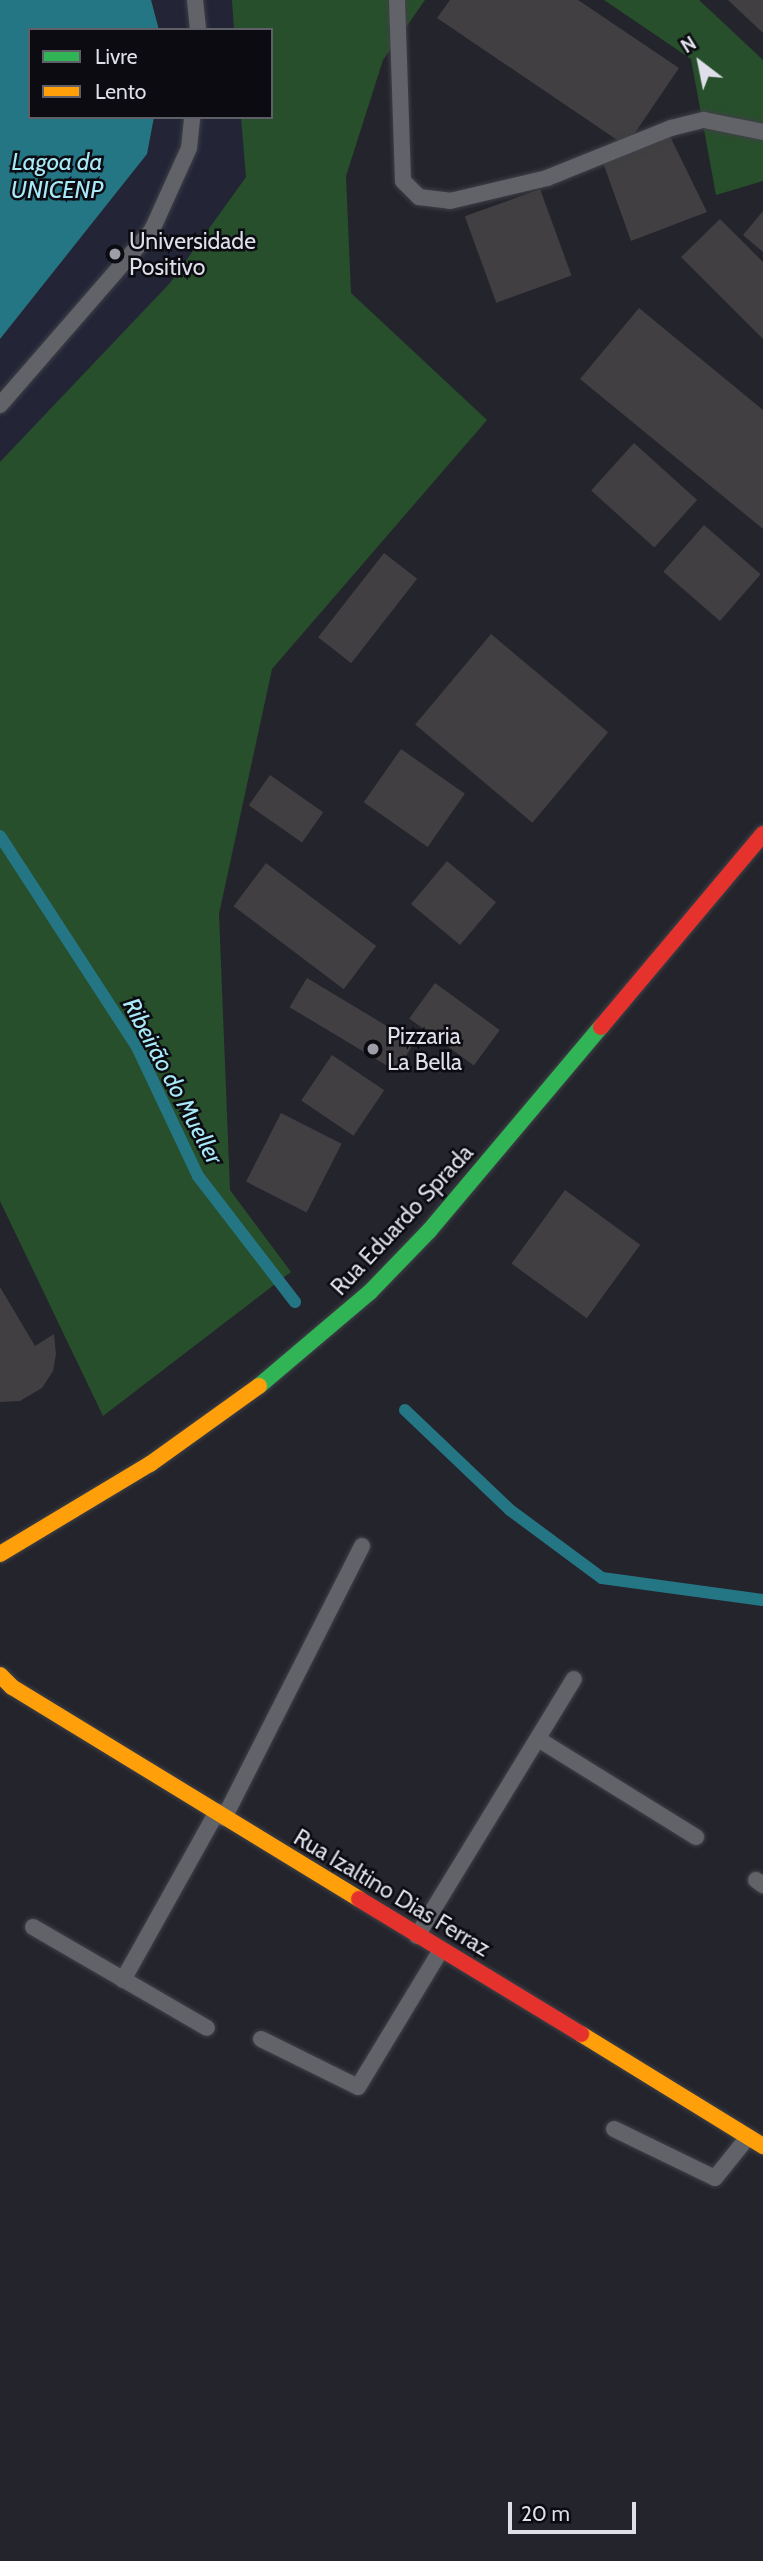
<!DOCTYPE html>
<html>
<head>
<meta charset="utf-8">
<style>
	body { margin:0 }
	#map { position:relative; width:763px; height:2561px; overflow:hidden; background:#24242c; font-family:Cabin,sans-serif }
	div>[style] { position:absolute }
	.built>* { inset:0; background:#232537 }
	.forest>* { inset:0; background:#284f2c }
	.water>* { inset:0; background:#257684 }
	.stream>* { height:12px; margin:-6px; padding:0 6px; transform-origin:6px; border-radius:6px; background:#257684 }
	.building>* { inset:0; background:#413f41; transform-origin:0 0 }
	.roads { filter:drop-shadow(0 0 2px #3f4047) drop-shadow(0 0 2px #3f4047) }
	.lane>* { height:16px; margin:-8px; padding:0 8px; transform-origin:8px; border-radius:8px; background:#626368 }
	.fast>* { height:16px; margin:-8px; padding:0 8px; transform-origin:8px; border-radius:8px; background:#30b455 }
	.slow>* { height:16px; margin:-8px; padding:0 8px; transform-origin:8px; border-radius:8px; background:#ff9f0a }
	.jam>* { height:16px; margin:-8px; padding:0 8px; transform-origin:8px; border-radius:8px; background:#e5322d }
	.dots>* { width:19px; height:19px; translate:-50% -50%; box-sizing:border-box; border:4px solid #0b0b11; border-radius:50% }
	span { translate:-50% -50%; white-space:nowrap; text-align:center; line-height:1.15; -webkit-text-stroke:5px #0b0b11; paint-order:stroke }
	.poi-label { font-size:23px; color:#dedfe9 }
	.left { translate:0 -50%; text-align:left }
	.street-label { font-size:23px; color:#dedfe9 }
	.water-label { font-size:24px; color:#a8eaf7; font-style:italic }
	.legend { position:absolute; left:28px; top:28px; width:245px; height:91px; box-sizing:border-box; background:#0b0b11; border:2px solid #5f6067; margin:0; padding:9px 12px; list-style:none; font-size:21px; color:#dedfe9 }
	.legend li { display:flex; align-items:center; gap:14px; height:35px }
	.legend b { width:35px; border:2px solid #5f6067 }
	.north { position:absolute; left:665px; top:28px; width:70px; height:70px; -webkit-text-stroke:5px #0b0b11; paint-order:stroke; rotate:328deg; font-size:19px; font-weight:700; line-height:28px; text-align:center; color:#dedfe9 }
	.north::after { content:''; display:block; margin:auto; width:24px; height:32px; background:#dedfe9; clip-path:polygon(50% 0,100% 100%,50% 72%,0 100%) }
	.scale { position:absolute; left:508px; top:2502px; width:128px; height:32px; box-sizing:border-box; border:4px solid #dedfe9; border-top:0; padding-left:9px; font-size:21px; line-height:24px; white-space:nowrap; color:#dedfe9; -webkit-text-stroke:5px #0b0b11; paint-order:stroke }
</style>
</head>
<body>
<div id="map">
	<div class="built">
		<div style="clip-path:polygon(0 0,269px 0,270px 30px,30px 30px,30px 117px,271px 117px,275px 181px,0 530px)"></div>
	</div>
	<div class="forest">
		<div style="clip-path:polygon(232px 0,425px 0,383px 60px,346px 176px,351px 293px,487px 420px,272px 669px,219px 914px,230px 1190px,291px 1272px,103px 1416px,0 1201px,0 462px,170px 283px,246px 177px,241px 117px,271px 117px,271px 30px,234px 30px)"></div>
		<div style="clip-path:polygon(604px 0,699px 0,763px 60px,763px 181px,716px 195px,691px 59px)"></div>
	</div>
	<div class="water">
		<div style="clip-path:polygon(0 0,151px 0,159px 30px,30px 30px,30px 117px,154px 117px,147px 154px,0 339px)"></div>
	</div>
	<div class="stream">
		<div style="left:0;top:836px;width:252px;rotate:57deg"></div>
		<div style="left:137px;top:1047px;width:143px;rotate:64.7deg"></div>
		<div style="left:198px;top:1176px;width:159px;rotate:52.4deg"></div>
		<div style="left:405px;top:1410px;width:145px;rotate:43.6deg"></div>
		<div style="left:510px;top:1510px;width:114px;rotate:36.5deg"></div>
		<div style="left:602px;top:1578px;width:162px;rotate:7.8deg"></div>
	</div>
	<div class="building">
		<div style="clip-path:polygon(450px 0,578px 0,679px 68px,626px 146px,437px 18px)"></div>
		<div style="clip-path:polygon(728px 0,763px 0,763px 33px)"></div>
		<div style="clip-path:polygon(667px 130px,707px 212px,631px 241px,601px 157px)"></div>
		<div style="left:540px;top:189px;width:92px;height:80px;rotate:70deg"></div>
		<div style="clip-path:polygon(763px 211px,763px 252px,743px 235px)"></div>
		<div style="clip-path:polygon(720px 219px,763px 262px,763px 339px,681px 257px)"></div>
		<div style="clip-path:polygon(639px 308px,763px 410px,763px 529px,580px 379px)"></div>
		<div style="left:634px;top:443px;width:85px;height:64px;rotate:42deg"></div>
		<div style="left:704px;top:525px;width:75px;height:62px;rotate:41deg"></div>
		<div style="left:384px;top:553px;width:42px;height:107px;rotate:38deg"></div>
		<div style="left:491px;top:634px;width:153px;height:118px;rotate:40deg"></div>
		<div style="left:401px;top:749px;width:78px;height:65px;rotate:35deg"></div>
		<div style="left:270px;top:775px;width:65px;height:37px;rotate:35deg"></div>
		<div style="left:447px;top:861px;width:64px;height:56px;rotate:40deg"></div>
		<div style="left:266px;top:863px;width:138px;height:54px;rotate:37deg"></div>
		<div style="left:307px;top:978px;width:125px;height:34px;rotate:31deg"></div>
		<div style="left:435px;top:983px;width:80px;height:44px;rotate:36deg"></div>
		<div style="left:332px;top:1055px;width:63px;height:55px;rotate:34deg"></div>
		<div style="left:281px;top:1113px;width:68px;height:77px;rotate:27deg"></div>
		<div style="left:565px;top:1190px;width:93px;height:91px;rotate:36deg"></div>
		<div style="clip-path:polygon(0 1287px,35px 1346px,54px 1334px,56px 1354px,53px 1371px,42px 1388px,20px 1401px,0 1402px)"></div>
	</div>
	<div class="roads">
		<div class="lane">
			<div style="left:195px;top:0;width:30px;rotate:84deg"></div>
			<div style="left:397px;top:0;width:181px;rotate:88.1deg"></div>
			<div style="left:403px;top:181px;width:23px;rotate:45deg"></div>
			<div style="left:419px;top:197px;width:31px;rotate:7deg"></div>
			<div style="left:450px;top:201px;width:100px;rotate:-13.3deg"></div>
			<div style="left:547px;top:178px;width:134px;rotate:-22deg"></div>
			<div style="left:671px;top:128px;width:34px;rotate:-14deg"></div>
			<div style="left:704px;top:120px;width:60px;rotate:11.5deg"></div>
			<div style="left:0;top:405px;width:232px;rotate:-49deg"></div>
			<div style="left:152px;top:230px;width:90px;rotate:-65.7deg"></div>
			<div style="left:189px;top:148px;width:31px;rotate:-84deg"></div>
			<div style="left:538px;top:1739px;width:186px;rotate:31.8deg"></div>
			<div style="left:224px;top:1818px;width:305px;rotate:-63.1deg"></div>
			<div style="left:756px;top:1880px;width:9px;rotate:36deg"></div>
			<div style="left:33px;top:1927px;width:201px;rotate:30.1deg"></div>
			<div style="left:417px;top:1936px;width:301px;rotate:-58.6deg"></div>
			<div style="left:123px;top:1980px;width:193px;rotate:-60.8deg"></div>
			<div style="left:261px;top:2039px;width:108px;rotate:26.3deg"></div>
			<div style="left:358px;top:2087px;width:160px;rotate:-58.8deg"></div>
			<div style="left:614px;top:2129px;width:112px;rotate:25.9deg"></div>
			<div style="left:715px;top:2178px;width:53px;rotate:-51.2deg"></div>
		</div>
		<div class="fast">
			<div style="left:259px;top:1386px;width:145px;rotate:-40.3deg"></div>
			<div style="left:370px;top:1292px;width:85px;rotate:-46deg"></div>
			<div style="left:429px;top:1231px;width:267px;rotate:-49.9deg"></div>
		</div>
		<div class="slow">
			<div style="left:0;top:1554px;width:175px;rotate:-31deg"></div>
			<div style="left:150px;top:1464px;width:134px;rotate:-35.6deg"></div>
			<div style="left:0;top:1675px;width:17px;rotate:45deg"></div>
			<div style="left:12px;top:1687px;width:407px;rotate:31.4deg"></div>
			<div style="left:581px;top:2034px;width:214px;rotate:31.6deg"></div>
		</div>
		<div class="jam">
			<div style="left:601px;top:1027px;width:252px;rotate:-50deg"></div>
			<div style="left:359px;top:1899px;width:260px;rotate:31.3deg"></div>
		</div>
	</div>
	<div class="dots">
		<div style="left:115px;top:254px;background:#9d9ea7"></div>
		<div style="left:373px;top:1049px;background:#9d9ea7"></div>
	</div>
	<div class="poi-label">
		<span class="left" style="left:129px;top:254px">Universidade<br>Positivo</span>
		<span class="left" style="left:387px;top:1049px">Pizzaria<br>La Bella</span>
	</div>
	<div class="street-label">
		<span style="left:402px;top:1220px;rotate:-47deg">Rua Eduardo Sprada</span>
		<span style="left:392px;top:1893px;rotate:31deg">Rua Izaltino Dias Ferraz</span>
	</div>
	<div class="water-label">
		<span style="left:57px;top:176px">Lagoa da<br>UNICENP</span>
		<span style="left:173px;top:1081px;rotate:62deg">Ribeirão do Mueller</span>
	</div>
	<ul class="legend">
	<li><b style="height:9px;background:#30b455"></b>Livre</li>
	<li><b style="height:9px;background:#ff9f0a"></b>Lento</li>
	</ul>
	<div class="north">N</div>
	<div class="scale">20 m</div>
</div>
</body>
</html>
